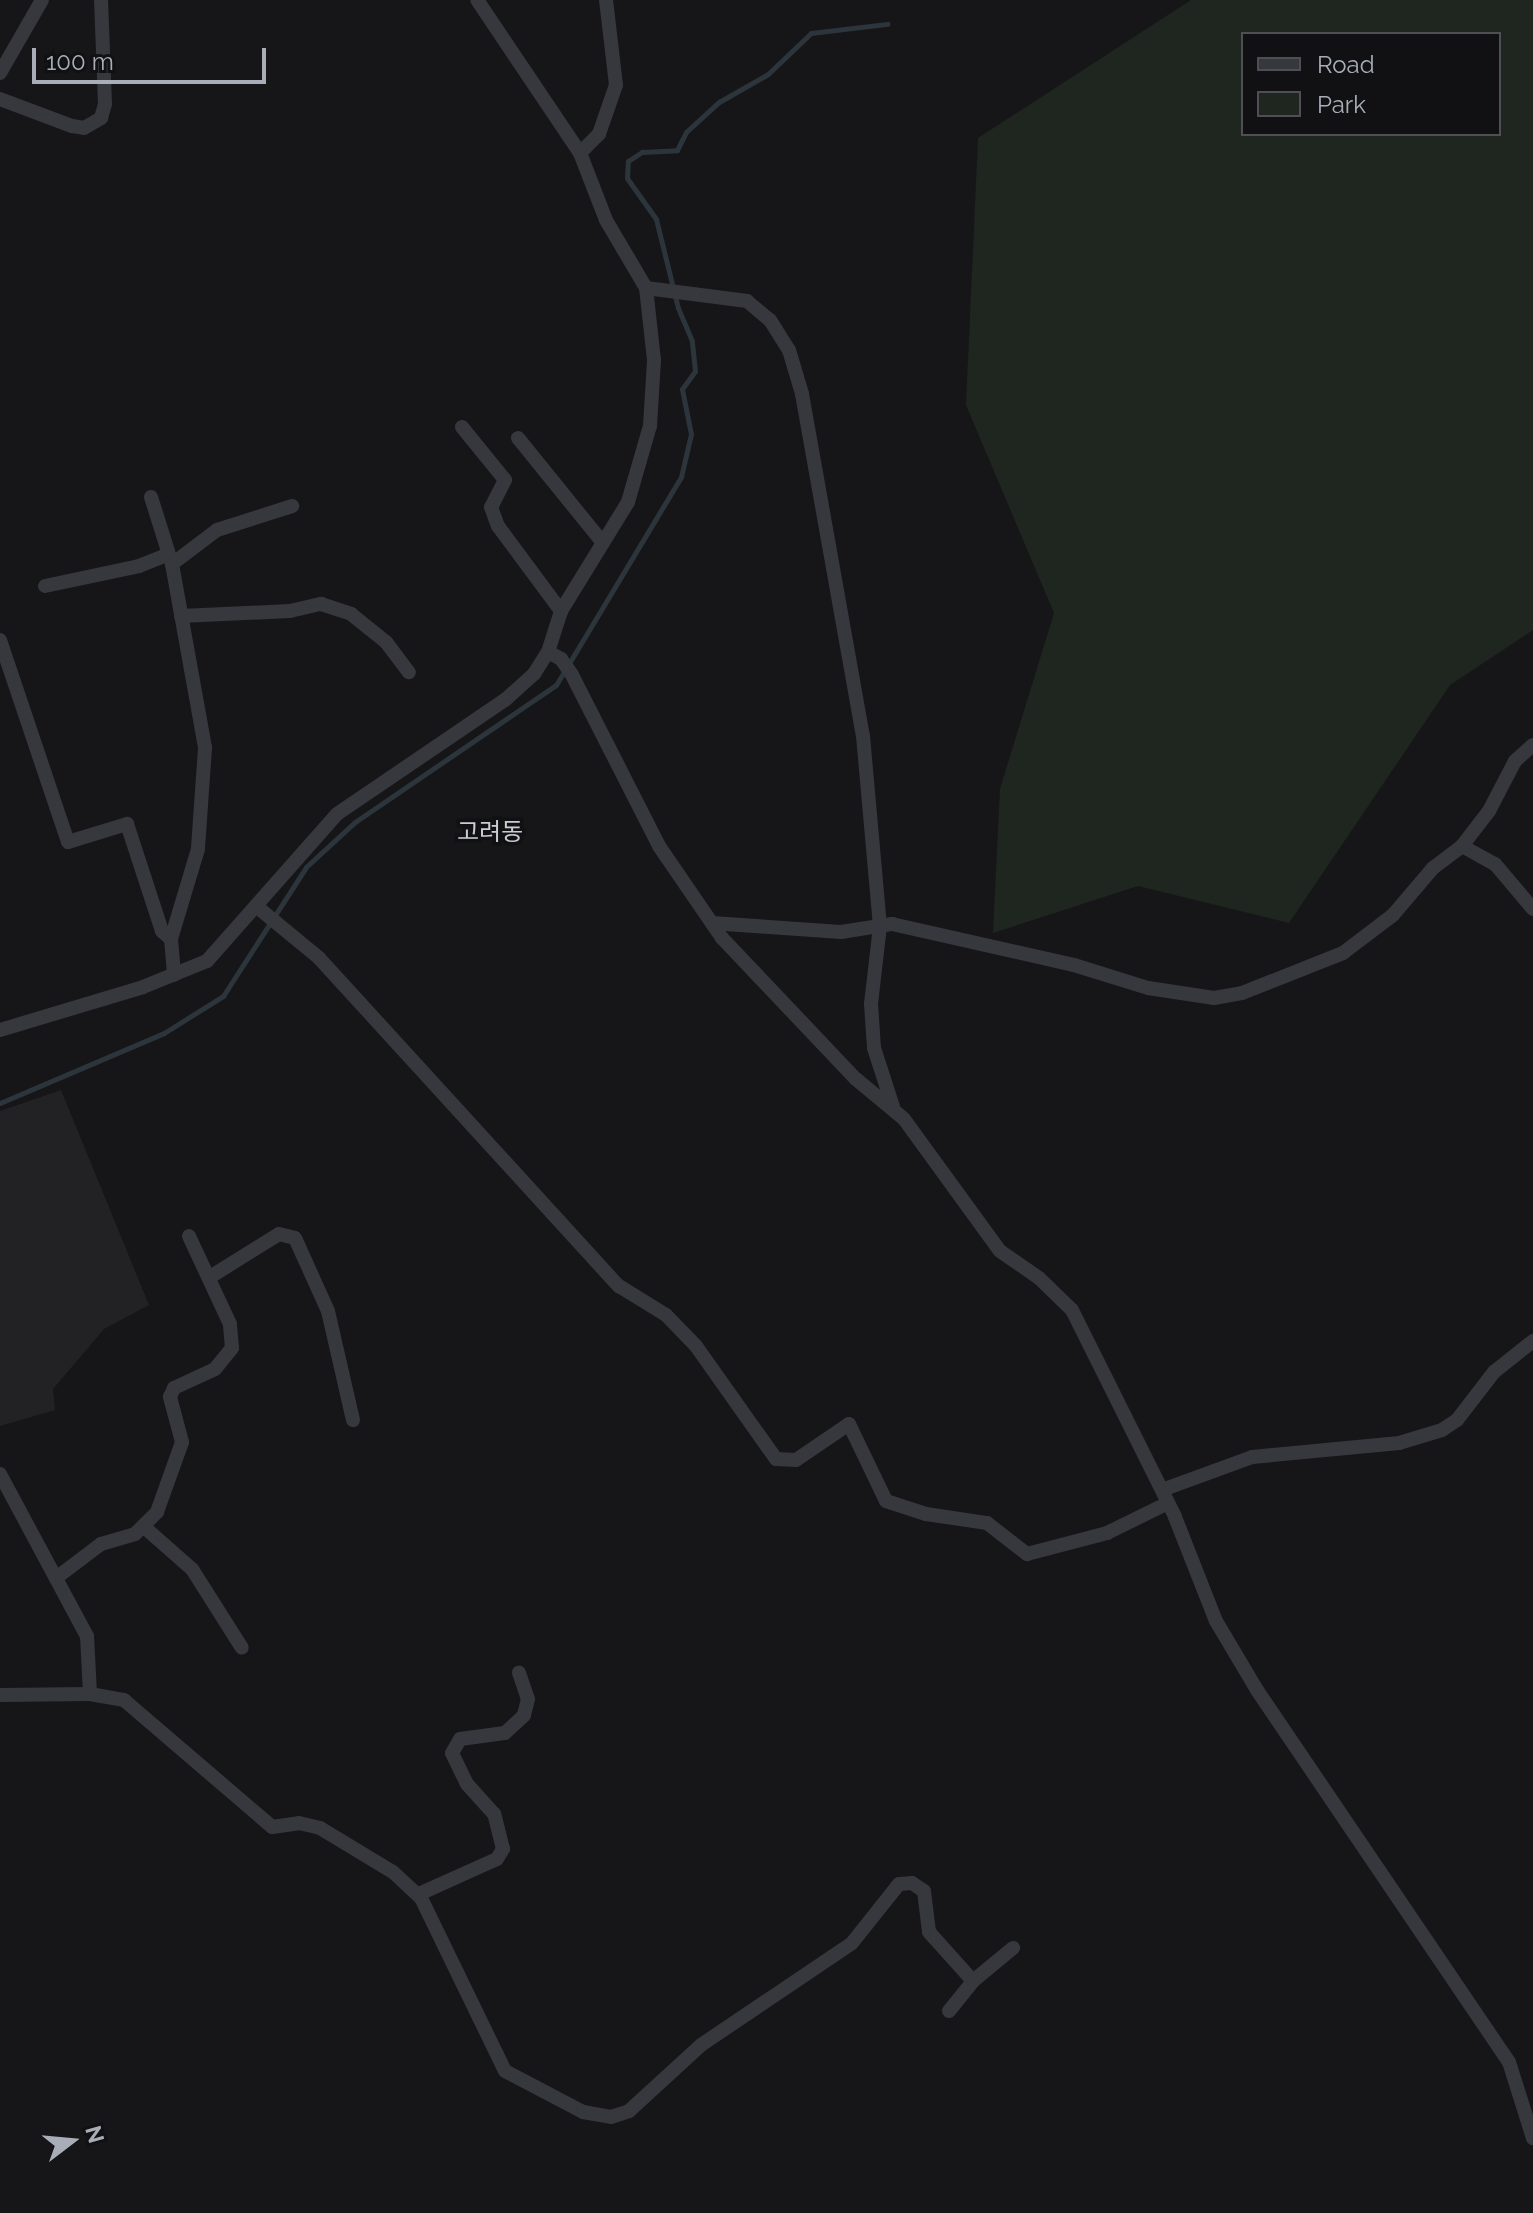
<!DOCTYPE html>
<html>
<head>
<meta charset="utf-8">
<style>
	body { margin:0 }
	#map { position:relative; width:1533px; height:2213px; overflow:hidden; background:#161618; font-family:Raleway,"Noto Sans KR",sans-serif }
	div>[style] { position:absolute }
	.built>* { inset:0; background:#222225 }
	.green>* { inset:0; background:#1e261f }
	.stream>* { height:5px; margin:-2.5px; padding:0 2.5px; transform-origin:2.5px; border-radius:2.5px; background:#2c353c }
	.minor>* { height:14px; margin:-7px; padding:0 7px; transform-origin:7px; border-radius:7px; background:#37383d }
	span { translate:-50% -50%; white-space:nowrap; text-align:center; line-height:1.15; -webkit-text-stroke:7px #111113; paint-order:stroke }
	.quarter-label { font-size:24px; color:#c9ccd4 }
	.legend { position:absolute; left:1241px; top:32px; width:260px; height:104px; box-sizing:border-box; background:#111113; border:2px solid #4d4f55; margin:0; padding:10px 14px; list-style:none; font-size:24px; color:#a8adb8 }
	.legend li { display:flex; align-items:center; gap:16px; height:40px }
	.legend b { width:40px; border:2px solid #4d4f55 }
	.north { position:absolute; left:32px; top:2101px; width:80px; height:80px; -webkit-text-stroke:6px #111113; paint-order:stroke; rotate:74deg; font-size:22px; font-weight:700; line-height:32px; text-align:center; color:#a8adb8 }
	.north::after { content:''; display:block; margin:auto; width:28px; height:36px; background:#a8adb8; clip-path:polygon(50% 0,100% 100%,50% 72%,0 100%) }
	.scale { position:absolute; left:32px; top:48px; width:234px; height:36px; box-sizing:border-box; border:4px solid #a8adb8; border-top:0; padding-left:10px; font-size:24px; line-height:28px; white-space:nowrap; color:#a8adb8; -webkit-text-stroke:6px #111113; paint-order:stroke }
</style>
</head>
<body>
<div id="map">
	<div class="built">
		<div style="clip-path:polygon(61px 1090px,149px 1305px,104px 1329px,53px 1389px,55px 1410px,0 1426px,0 1111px)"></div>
	</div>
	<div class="green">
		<div style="clip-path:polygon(evenodd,1191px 0,1533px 0,1533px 630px,1450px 685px,1289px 923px,1138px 886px,993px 933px,1000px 789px,1054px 613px,966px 405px,978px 138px,1191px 0,1499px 34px,1499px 134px,1243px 134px,1243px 34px,1499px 34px)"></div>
	</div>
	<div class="stream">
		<div style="left:0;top:1103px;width:178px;rotate:-23.1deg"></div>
		<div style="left:164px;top:1033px;width:70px;rotate:-32.1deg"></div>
		<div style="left:223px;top:996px;width:153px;rotate:-57.2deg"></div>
		<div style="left:306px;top:867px;width:67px;rotate:-42.6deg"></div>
		<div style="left:355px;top:822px;width:243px;rotate:-34.3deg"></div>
		<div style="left:556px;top:685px;width:243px;rotate:-59deg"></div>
		<div style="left:681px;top:477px;width:44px;rotate:-76.9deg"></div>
		<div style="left:691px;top:434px;width:46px;rotate:-101.3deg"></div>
		<div style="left:682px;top:389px;width:22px;rotate:-54deg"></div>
		<div style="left:695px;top:371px;width:30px;rotate:-96deg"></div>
		<div style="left:692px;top:341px;width:36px;rotate:-113deg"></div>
		<div style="left:678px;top:308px;width:92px;rotate:-103.9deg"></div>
		<div style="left:656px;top:219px;width:50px;rotate:-125.3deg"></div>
		<div style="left:627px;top:178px;width:17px;rotate:-87deg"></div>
		<div style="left:628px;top:161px;width:17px;rotate:-33deg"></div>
		<div style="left:642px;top:152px;width:35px;rotate:-3deg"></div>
		<div style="left:677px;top:150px;width:20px;rotate:-63deg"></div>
		<div style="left:686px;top:132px;width:45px;rotate:-42.3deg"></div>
		<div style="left:719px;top:102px;width:56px;rotate:-29.7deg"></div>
		<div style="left:768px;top:74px;width:59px;rotate:-43.6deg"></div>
		<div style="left:811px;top:33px;width:77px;rotate:-6.8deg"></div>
	</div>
	<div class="minor">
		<div style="left:0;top:73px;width:84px;rotate:-60.1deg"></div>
		<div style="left:0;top:99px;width:77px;rotate:20.6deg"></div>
		<div style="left:72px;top:126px;width:12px;rotate:9deg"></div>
		<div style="left:84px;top:128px;width:20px;rotate:-30deg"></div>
		<div style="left:101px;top:118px;width:15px;rotate:-74deg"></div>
		<div style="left:105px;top:104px;width:104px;rotate:-92.2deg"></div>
		<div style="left:580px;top:153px;width:27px;rotate:-45deg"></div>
		<div style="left:599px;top:134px;width:52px;rotate:-70.9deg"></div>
		<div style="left:616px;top:85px;width:86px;rotate:-96.7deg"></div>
		<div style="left:646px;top:288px;width:102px;rotate:7.3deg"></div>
		<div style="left:747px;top:301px;width:30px;rotate:40deg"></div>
		<div style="left:770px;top:320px;width:36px;rotate:58deg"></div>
		<div style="left:789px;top:350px;width:46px;rotate:73.5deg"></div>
		<div style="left:802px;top:394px;width:347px;rotate:79.9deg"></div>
		<div style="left:863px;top:736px;width:191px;rotate:84.9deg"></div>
		<div style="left:880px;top:926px;width:79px;rotate:96.6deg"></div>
		<div style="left:871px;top:1004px;width:44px;rotate:86.1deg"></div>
		<div style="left:874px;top:1048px;width:62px;rotate:72.1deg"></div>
		<div style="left:462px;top:427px;width:68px;rotate:50.9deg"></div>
		<div style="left:505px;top:480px;width:30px;rotate:117deg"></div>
		<div style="left:491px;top:507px;width:20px;rotate:70deg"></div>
		<div style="left:498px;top:526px;width:106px;rotate:53.5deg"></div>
		<div style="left:518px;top:438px;width:135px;rotate:51deg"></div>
		<div style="left:151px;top:497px;width:70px;rotate:72.6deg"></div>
		<div style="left:172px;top:564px;width:187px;rotate:79.8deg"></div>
		<div style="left:205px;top:748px;width:101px;rotate:94deg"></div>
		<div style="left:198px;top:849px;width:94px;rotate:106.7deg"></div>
		<div style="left:171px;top:939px;width:36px;rotate:85deg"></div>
		<div style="left:172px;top:564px;width:56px;rotate:-37.1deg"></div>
		<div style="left:217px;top:530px;width:79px;rotate:-17.7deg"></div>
		<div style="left:45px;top:586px;width:96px;rotate:-12deg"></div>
		<div style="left:139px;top:566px;width:31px;rotate:-22deg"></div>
		<div style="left:181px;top:616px;width:109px;rotate:-2.6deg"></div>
		<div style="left:290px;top:611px;width:32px;rotate:-13deg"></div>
		<div style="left:321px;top:604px;width:32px;rotate:18deg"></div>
		<div style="left:351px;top:614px;width:45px;rotate:38.7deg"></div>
		<div style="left:386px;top:642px;width:38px;rotate:53deg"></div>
		<div style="left:0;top:640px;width:213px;rotate:71.4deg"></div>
		<div style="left:68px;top:842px;width:62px;rotate:-17deg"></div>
		<div style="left:127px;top:824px;width:113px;rotate:71.9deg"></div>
		<div style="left:162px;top:931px;width:12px;rotate:42deg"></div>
		<div style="left:548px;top:652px;width:15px;rotate:28deg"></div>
		<div style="left:561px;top:659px;width:19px;rotate:55deg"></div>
		<div style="left:572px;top:675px;width:192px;rotate:63deg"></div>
		<div style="left:659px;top:846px;width:112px;rotate:55.6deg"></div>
		<div style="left:722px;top:938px;width:195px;rotate:46.5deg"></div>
		<div style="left:856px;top:1079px;width:62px;rotate:39.8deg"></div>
		<div style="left:904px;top:1119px;width:163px;rotate:54deg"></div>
		<div style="left:1000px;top:1251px;width:47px;rotate:34.7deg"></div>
		<div style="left:1039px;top:1278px;width:46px;rotate:44.1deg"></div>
		<div style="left:1072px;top:1310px;width:231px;rotate:63.5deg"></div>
		<div style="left:1175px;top:1517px;width:112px;rotate:68.5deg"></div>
		<div style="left:1216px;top:1621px;width:80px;rotate:59.3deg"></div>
		<div style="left:1257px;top:1690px;width:449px;rotate:55.9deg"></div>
		<div style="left:1509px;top:2062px;width:80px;rotate:72.5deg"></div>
		<div style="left:1462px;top:846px;width:44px;rotate:-52.4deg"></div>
		<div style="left:1489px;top:811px;width:56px;rotate:-62.5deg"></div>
		<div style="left:1515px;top:761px;width:24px;rotate:-42deg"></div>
		<div style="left:256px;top:906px;width:82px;rotate:39.5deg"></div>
		<div style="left:319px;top:958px;width:445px;rotate:47.6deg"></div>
		<div style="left:619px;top:1286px;width:55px;rotate:31.7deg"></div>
		<div style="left:666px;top:1315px;width:43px;rotate:45.9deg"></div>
		<div style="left:696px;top:1346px;width:138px;rotate:54.7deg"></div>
		<div style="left:776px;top:1459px;width:20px;rotate:3deg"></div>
		<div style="left:796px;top:1460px;width:64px;rotate:-34.2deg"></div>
		<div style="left:849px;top:1424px;width:85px;rotate:64.3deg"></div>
		<div style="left:886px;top:1501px;width:42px;rotate:18deg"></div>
		<div style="left:926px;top:1514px;width:62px;rotate:8.4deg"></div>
		<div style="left:987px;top:1523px;width:51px;rotate:37.8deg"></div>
		<div style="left:1027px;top:1554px;width:83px;rotate:-14.7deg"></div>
		<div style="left:1107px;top:1533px;width:68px;rotate:-26.2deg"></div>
		<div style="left:712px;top:923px;width:129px;rotate:4deg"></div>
		<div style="left:841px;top:932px;width:52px;rotate:-8.9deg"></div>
		<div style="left:892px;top:924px;width:187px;rotate:12.7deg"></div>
		<div style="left:1074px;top:965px;width:77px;rotate:17.3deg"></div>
		<div style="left:1148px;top:988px;width:67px;rotate:8.6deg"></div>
		<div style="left:1214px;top:998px;width:28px;rotate:-10deg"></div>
		<div style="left:1242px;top:993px;width:109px;rotate:-21.6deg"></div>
		<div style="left:1343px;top:953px;width:63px;rotate:-37.2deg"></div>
		<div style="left:1393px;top:915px;width:62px;rotate:-49.6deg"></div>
		<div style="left:1433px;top:868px;width:36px;rotate:-37deg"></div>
		<div style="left:1462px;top:846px;width:38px;rotate:29deg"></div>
		<div style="left:1495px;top:864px;width:59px;rotate:49.8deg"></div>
		<div style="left:0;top:1030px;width:149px;rotate:-16.7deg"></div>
		<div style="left:143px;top:987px;width:69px;rotate:-22.1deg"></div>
		<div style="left:207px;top:961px;width:196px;rotate:-48.5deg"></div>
		<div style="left:337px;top:814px;width:203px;rotate:-34.2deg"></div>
		<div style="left:505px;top:700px;width:39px;rotate:-42deg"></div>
		<div style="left:534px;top:674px;width:26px;rotate:-58deg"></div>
		<div style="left:548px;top:652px;width:43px;rotate:-72.4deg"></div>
		<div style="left:561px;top:611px;width:128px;rotate:-58.4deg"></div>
		<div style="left:628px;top:502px;width:79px;rotate:-73.9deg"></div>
		<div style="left:650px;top:426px;width:66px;rotate:-86.5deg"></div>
		<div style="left:654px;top:360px;width:72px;rotate:-96.3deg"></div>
		<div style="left:646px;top:288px;width:79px;rotate:-120.5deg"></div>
		<div style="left:606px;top:220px;width:72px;rotate:-111.2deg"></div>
		<div style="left:580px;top:153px;width:184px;rotate:-123.9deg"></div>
		<div style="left:210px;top:1277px;width:81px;rotate:-31.9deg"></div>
		<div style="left:279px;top:1234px;width:16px;rotate:14deg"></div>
		<div style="left:295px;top:1238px;width:80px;rotate:65.7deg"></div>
		<div style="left:328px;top:1311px;width:112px;rotate:77.1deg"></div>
		<div style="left:0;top:1474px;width:184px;rotate:61.8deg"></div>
		<div style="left:87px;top:1636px;width:58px;rotate:87deg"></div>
		<div style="left:1162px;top:1490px;width:96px;rotate:-20.1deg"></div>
		<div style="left:1252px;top:1457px;width:148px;rotate:-5.4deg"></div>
		<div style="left:1399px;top:1443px;width:45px;rotate:-16.8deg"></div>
		<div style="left:1442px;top:1430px;width:18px;rotate:-34deg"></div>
		<div style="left:1457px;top:1420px;width:61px;rotate:-52.4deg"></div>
		<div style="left:1494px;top:1372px;width:50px;rotate:-38.5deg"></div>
		<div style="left:143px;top:1526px;width:65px;rotate:41.3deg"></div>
		<div style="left:192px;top:1569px;width:93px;rotate:57.7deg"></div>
		<div style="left:56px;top:1578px;width:56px;rotate:-37.1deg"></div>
		<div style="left:101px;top:1544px;width:35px;rotate:-16deg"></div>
		<div style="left:135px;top:1534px;width:31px;rotate:-45deg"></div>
		<div style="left:157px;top:1512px;width:74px;rotate:-70.3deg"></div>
		<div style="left:182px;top:1442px;width:47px;rotate:-104.9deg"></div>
		<div style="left:170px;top:1397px;width:10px;rotate:-66deg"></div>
		<div style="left:174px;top:1388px;width:45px;rotate:-24.9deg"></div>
		<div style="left:215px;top:1369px;width:27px;rotate:-51deg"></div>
		<div style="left:232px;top:1348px;width:24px;rotate:-95deg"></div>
		<div style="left:230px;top:1324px;width:97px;rotate:-115deg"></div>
		<div style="left:0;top:1695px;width:90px;rotate:-0.6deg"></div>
		<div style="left:90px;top:1694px;width:35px;rotate:10deg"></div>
		<div style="left:124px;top:1700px;width:195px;rotate:40.6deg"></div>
		<div style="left:272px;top:1827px;width:27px;rotate:-8deg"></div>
		<div style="left:299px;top:1823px;width:22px;rotate:13deg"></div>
		<div style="left:320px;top:1828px;width:85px;rotate:31.1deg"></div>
		<div style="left:393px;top:1872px;width:38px;rotate:43deg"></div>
		<div style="left:421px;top:1898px;width:192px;rotate:64.1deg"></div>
		<div style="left:505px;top:2071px;width:88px;rotate:27.7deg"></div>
		<div style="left:583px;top:2112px;width:28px;rotate:10deg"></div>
		<div style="left:611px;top:2117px;width:19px;rotate:-18deg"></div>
		<div style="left:629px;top:2111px;width:98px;rotate:-42.5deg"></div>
		<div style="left:701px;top:2045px;width:182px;rotate:-34deg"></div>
		<div style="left:852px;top:1943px;width:75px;rotate:-51.5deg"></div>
		<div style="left:899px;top:1884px;width:13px;rotate:-4deg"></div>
		<div style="left:912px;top:1883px;width:14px;rotate:34deg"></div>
		<div style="left:924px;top:1891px;width:41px;rotate:83deg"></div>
		<div style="left:929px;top:1932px;width:66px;rotate:48.1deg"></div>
		<div style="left:973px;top:1981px;width:52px;rotate:-39.5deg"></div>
		<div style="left:419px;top:1894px;width:85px;rotate:-24.2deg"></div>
		<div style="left:497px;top:1859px;width:12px;rotate:-59deg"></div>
		<div style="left:503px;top:1849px;width:36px;rotate:-104deg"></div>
		<div style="left:494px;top:1814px;width:40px;rotate:-132deg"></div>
		<div style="left:467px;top:1784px;width:34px;rotate:-116deg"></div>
		<div style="left:452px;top:1753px;width:16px;rotate:-60deg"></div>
		<div style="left:460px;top:1739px;width:45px;rotate:-7.6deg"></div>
		<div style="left:505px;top:1733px;width:26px;rotate:-43deg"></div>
		<div style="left:524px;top:1715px;width:16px;rotate:-76deg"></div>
		<div style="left:528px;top:1699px;width:28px;rotate:-109deg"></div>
		<div style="left:949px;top:2011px;width:38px;rotate:-51deg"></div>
	</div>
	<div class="quarter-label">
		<span style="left:490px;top:832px">고려동</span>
	</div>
	<ul class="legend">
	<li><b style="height:10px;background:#37383d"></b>Road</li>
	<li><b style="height:22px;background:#1e261f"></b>Park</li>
	</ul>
	<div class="north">N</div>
	<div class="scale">100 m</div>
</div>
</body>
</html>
